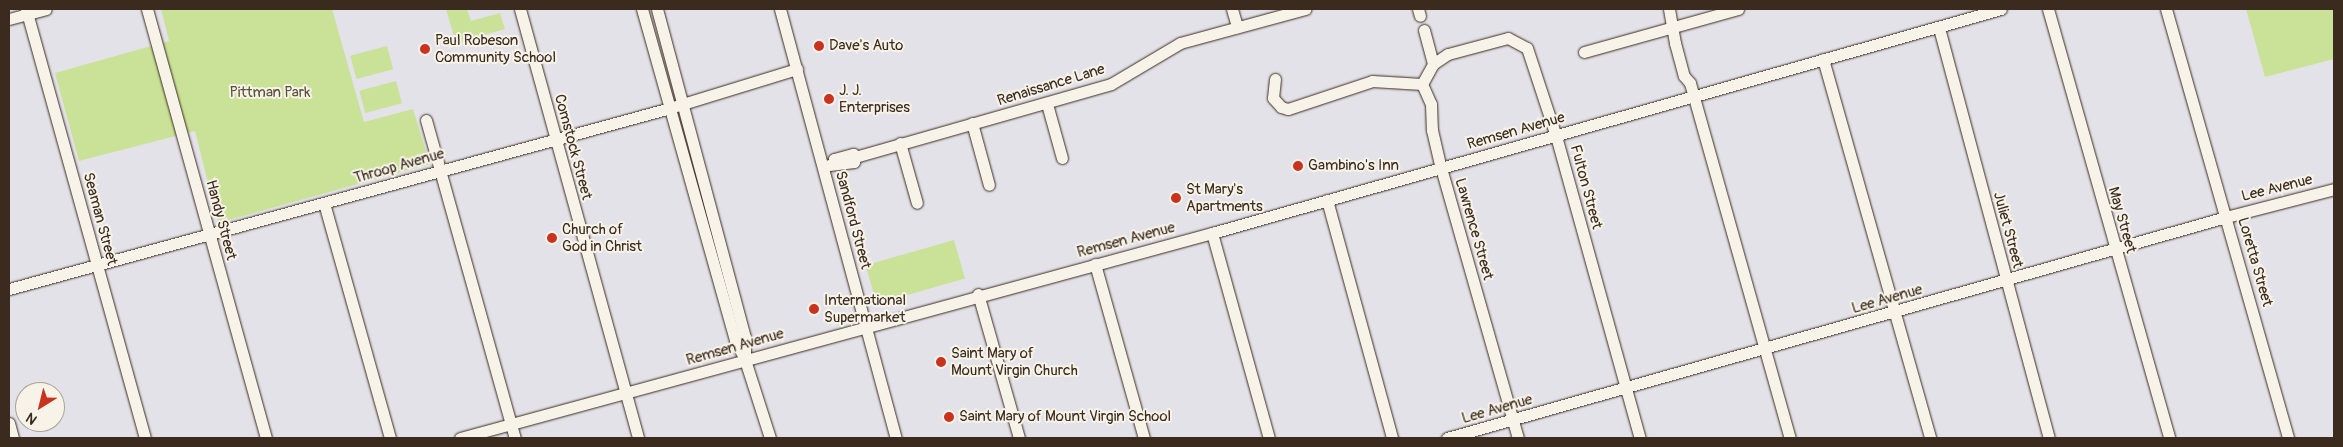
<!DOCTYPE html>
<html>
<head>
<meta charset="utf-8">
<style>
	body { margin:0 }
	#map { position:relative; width:2343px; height:447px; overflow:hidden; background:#e3e2e9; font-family:Pangolin,sans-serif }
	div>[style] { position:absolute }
	.green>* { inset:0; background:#c9e298; transform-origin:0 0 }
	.roads { filter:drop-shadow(0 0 1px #3b2a1e) drop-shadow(0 0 1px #3b2a1e) }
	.minor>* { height:11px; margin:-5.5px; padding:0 5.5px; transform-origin:5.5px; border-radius:5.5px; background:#f7f3e8 }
	.dots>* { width:14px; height:14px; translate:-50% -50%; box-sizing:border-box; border:2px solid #f7f3e8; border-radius:50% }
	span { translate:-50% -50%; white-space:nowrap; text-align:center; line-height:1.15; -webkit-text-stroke:4px #f7f3e8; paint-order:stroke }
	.poi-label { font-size:15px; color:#3b2a1e }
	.left { translate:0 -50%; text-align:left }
	.street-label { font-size:15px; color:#3b2a1e }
	.park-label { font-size:15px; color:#574f36 }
	.frame { position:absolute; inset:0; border:10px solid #3b2a1e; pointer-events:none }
	.north { position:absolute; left:15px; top:382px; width:50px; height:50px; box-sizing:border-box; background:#f7f3e8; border:1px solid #aca397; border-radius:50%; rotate:216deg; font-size:14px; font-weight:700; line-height:20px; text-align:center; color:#3b2a1e }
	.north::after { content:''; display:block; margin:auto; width:18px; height:22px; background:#c8321e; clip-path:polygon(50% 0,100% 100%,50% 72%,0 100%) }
</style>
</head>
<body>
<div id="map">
	<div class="green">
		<div style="clip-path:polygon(161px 9px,332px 9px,364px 122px,413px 109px,430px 164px,218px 223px,195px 131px,79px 161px,55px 73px,169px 41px)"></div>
		<div style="clip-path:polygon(446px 9px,467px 9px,471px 21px,500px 13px,505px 29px,456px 43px)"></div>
		<div style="clip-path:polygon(2246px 9px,2334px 9px,2334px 59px,2265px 77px)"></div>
		<div style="left:387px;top:46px;width:24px;height:38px;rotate:75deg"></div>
		<div style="left:396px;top:81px;width:23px;height:38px;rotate:75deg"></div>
		<div style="left:954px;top:240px;width:40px;height:92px;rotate:74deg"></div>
	</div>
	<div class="roads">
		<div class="minor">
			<div style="left:26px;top:9px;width:445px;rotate:74.5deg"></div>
			<div style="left:147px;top:9px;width:445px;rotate:74.5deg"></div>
			<div style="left:520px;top:9px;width:445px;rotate:74.6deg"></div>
			<div style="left:642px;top:9px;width:344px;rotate:74.3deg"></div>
			<div style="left:735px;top:340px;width:22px;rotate:63deg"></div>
			<div style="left:745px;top:360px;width:82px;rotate:72.2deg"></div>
			<div style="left:657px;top:9px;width:340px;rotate:75deg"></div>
			<div style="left:745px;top:337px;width:21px;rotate:90deg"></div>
			<div style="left:780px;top:9px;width:444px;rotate:74.9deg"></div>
			<div style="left:1232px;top:9px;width:19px;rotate:74deg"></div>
			<div style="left:1418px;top:9px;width:7px;rotate:74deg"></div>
			<div style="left:1669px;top:9px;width:35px;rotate:80deg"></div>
			<div style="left:1675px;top:43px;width:34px;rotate:75deg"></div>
			<div style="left:1684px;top:76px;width:9px;rotate:49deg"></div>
			<div style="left:1690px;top:83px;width:369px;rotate:74.3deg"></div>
			<div style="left:2048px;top:9px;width:446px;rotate:74.2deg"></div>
			<div style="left:2166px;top:9px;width:446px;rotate:74.1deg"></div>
			<div style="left:9px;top:19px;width:38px;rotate:-15deg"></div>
			<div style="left:1939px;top:28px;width:424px;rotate:75deg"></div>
			<div style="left:1424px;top:30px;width:35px;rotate:75deg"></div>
			<div style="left:1584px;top:52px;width:160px;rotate:-15.6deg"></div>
			<div style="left:1823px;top:59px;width:394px;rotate:74.2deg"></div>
			<div style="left:1275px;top:79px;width:19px;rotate:96deg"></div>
			<div style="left:1273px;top:98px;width:12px;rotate:48deg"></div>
			<div style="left:1281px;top:107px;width:7px;rotate:16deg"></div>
			<div style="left:1288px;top:109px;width:89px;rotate:-18.4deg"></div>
			<div style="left:1372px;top:81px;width:50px;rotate:3.4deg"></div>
			<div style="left:1422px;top:84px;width:22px;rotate:66deg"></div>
			<div style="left:1431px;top:104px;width:26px;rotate:88deg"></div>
			<div style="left:1432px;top:130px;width:39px;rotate:77deg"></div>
			<div style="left:1441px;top:168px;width:281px;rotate:74.1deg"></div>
			<div style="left:1422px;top:84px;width:23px;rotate:-61deg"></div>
			<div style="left:1433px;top:64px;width:18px;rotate:-34deg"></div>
			<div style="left:1448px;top:54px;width:62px;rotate:-14.9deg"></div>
			<div style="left:1508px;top:38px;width:21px;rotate:28deg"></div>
			<div style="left:1527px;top:48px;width:93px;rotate:71.8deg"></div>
			<div style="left:1556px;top:136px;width:313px;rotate:74.5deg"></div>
			<div style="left:1047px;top:104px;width:56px;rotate:74.5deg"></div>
			<div style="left:426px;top:120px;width:330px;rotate:74.4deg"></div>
			<div style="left:972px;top:123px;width:64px;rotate:74.7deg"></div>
			<div style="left:900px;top:143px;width:62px;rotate:74.2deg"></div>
			<div style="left:834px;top:163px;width:4px;rotate:-90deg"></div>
			<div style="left:834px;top:159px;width:20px;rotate:-15deg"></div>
			<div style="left:853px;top:154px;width:4px;rotate:56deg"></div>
			<div style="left:855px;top:157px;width:266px;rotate:-15.9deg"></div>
			<div style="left:1111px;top:84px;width:80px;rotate:-30.7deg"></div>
			<div style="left:1180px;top:43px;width:130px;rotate:-15.2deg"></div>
			<div style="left:829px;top:165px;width:25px;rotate:-7deg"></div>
			<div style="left:854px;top:162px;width:5px;rotate:-79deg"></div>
			<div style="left:1327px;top:200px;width:247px;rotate:74.7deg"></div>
			<div style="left:324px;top:203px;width:244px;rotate:74.3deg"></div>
			<div style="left:1212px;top:233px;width:213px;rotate:74.5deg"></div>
			<div style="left:1095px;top:264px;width:181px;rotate:74.3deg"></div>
			<div style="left:9px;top:289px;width:685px;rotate:-15.31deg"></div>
			<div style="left:670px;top:108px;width:133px;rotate:-17.1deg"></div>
			<div style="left:978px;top:294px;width:150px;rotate:74.1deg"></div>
			<div style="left:9px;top:423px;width:16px;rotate:75deg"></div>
			<div style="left:460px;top:438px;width:779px;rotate:-15.25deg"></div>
			<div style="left:1212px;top:233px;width:820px;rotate:-15.85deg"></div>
			<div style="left:1447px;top:438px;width:810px;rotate:-15.84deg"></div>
			<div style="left:2226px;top:217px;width:112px;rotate:-14.5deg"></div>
		</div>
	</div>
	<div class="dots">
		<div style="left:819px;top:46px;background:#c8321e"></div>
		<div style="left:425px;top:49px;background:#c8321e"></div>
		<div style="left:829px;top:99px;background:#c8321e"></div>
		<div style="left:1298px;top:166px;background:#c8321e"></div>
		<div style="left:1176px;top:198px;background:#c8321e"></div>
		<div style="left:552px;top:238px;background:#c8321e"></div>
		<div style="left:814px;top:309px;background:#c8321e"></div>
		<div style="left:941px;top:362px;background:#c8321e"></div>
		<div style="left:949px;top:417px;background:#c8321e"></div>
	</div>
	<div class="poi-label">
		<span class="left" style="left:435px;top:49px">Paul Robeson<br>Community School</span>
		<span class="left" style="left:829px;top:46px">Dave's Auto</span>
		<span class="left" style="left:839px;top:99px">J. J.<br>Enterprises</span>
		<span class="left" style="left:1308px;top:166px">Gambino's Inn</span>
		<span class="left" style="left:1186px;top:198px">St Mary's<br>Apartments</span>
		<span class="left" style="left:562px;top:238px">Church of<br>God in Christ</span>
		<span class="left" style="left:824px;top:309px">International<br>Supermarket</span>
		<span class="left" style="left:951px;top:362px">Saint Mary of<br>Mount Virgin Church</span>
		<span class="left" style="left:959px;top:417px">Saint Mary of Mount Virgin School</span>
	</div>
	<div class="street-label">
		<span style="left:1051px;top:85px;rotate:-17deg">Renaissance Lane</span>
		<span style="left:1516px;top:131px;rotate:-16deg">Remsen Avenue</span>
		<span style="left:573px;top:147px;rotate:75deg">Comstock Street</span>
		<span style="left:399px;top:166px;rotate:-16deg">Throop Avenue</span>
		<span style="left:1586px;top:187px;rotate:75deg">Fulton Street</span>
		<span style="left:2277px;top:188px;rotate:-14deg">Lee Avenue</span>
		<span style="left:100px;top:219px;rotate:75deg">Seaman Street</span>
		<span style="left:221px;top:220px;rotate:75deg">Handy Street</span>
		<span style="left:853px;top:220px;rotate:75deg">Sandford Street</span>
		<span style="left:2122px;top:220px;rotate:74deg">May Street</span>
		<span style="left:1474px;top:229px;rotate:74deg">Lawrence Street</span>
		<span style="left:2008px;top:230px;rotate:75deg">Juliet Street</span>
		<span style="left:1126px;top:240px;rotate:-15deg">Remsen Avenue</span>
		<span style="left:2255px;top:262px;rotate:74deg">Loretta Street</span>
		<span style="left:1887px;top:299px;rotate:-16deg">Lee Avenue</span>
		<span style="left:735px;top:347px;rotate:-16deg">Remsen Avenue</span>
		<span style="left:1497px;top:409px;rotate:-16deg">Lee Avenue</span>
	</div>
	<div class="park-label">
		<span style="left:270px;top:93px">Pittman Park</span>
	</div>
	<div class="frame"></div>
	<div class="north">N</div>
</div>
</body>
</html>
